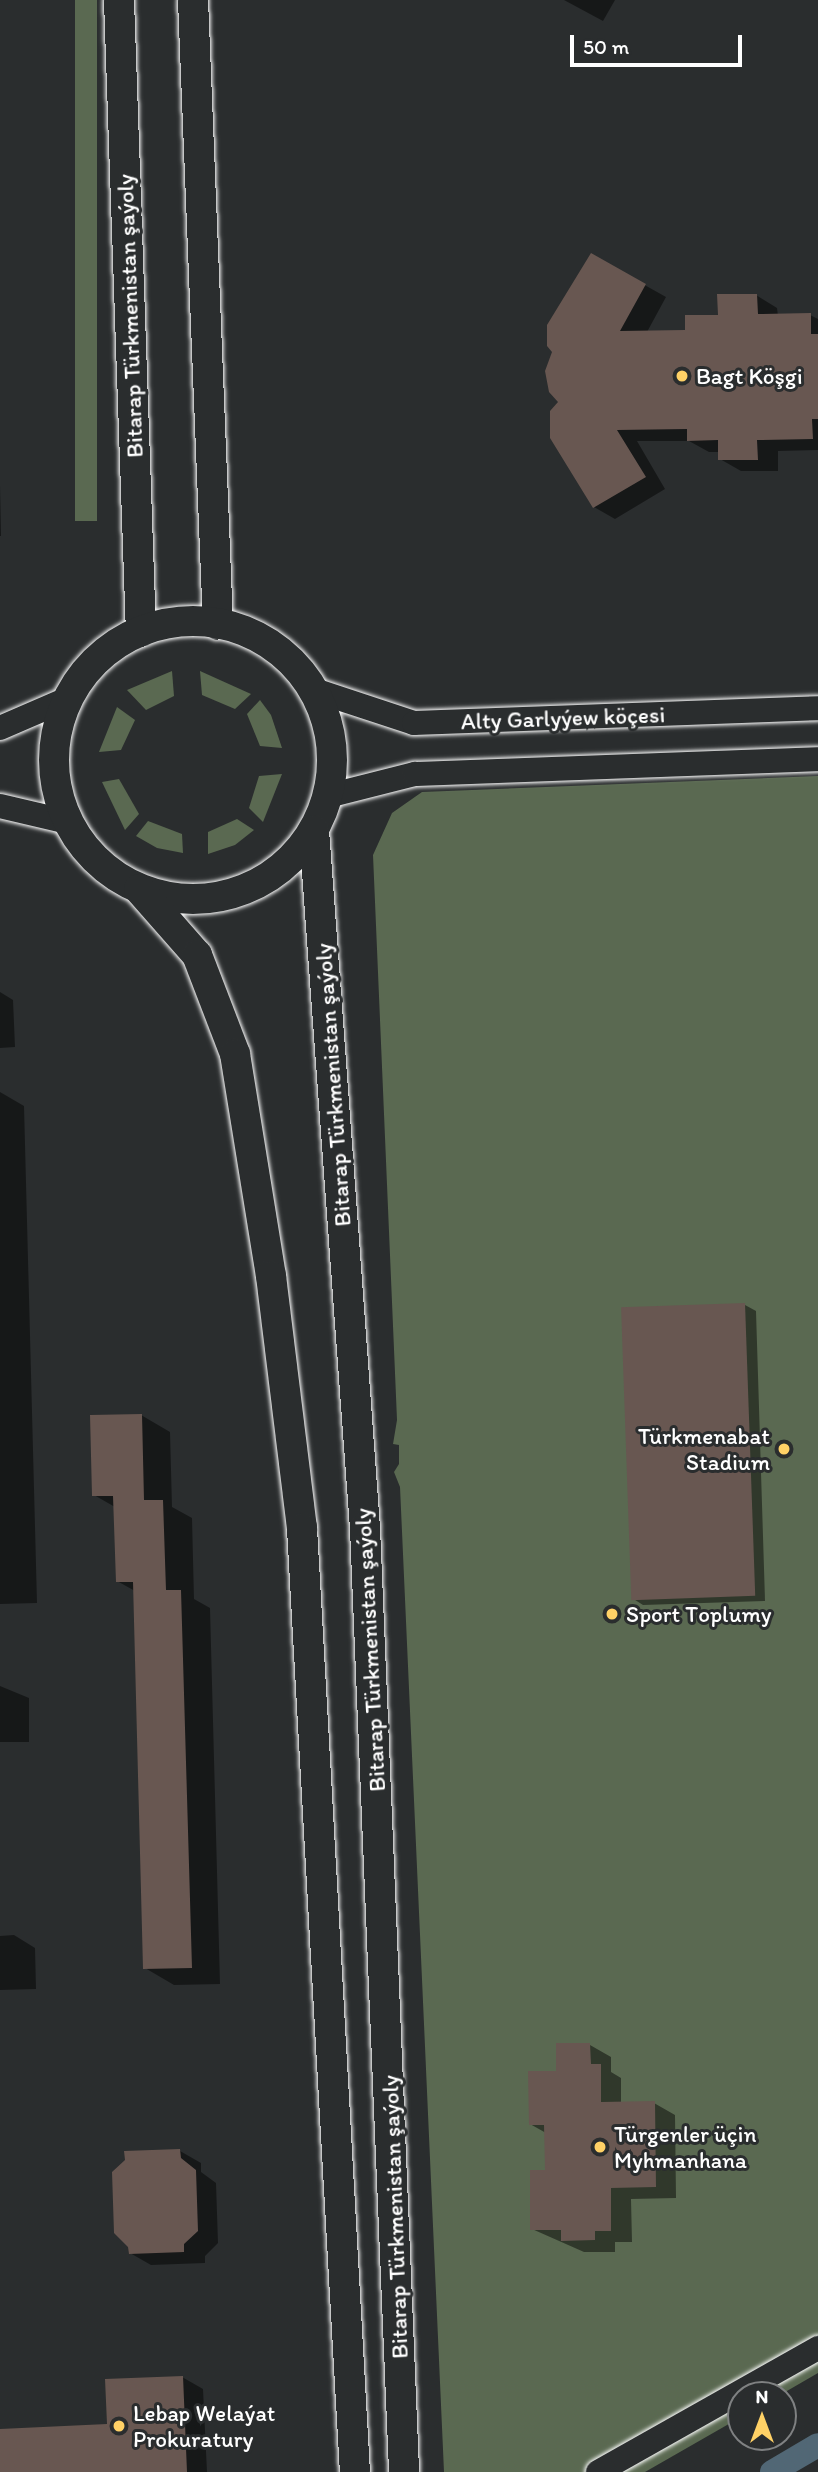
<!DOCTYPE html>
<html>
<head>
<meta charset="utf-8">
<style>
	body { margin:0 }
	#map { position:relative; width:818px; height:2472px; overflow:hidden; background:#2a2d2e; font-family:Itim,sans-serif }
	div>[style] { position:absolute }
	.green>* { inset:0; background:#5a6951; transform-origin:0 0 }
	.shadow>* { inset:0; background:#0007 }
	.canal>* { height:24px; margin:-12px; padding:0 12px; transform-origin:12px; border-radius:12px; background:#516775 }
	.building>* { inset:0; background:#685751; transform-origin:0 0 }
	.roads { filter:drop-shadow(0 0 2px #fff) drop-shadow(0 0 2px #fff) }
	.minor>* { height:24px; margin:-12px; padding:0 12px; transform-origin:12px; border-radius:12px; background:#2a2d2e }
	.major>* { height:30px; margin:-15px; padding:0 15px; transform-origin:15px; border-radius:15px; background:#2a2d2e }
	.major>.ring { margin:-15px; padding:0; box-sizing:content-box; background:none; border:30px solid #2a2d2e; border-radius:50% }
	.dots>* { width:19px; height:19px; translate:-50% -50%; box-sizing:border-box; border:4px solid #2a2d2e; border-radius:50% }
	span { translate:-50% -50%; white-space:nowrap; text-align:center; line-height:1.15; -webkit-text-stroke:6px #2a2d2e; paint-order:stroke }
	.street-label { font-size:23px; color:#fff }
	.poi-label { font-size:23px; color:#fff }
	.left { translate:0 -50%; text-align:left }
	.right { translate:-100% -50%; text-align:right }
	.north { position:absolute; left:727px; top:2381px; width:70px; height:70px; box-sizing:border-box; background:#2a2d2e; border:2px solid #7f8182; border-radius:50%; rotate:0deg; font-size:19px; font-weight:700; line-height:28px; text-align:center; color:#fff }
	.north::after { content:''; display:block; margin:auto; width:24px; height:32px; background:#ffd166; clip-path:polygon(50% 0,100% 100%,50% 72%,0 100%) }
	.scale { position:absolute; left:570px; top:35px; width:172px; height:32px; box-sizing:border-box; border:4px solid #fff; border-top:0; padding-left:9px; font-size:21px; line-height:24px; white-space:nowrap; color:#fff; -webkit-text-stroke:5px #2a2d2e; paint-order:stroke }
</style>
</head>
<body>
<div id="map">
	<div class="green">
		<div style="left:75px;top:0;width:22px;height:521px"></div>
		<div style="clip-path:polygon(172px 671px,174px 696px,146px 710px,127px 690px)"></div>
		<div style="clip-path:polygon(200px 671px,251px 694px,235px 709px,202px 695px)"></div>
		<div style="clip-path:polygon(260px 700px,271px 715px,282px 748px,260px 746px,247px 714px)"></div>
		<div style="clip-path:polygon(117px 707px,135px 720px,121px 750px,99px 752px)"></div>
		<div style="clip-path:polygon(282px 774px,263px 822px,249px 808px,259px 776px)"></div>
		<div style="clip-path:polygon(818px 776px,818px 2373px,780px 2395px,741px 2395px,741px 2417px,645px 2472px,444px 2472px,400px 1487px,394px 1472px,399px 1464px,399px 1445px,393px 1444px,397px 1420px,373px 855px,392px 813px,422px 792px)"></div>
		<div style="clip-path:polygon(119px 779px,139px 814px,125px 830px,102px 782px)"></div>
		<div style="clip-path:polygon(237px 819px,254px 830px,235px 845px,208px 854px,208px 832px)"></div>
		<div style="clip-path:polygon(148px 821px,182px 834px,183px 853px,157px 848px,136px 836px)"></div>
	</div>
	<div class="shadow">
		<div style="clip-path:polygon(564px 0,615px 0,603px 21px)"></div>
		<div style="clip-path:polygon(591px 255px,666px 297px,647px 332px,687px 332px,756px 295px,777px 308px,778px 316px,810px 315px,818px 319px,818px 450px,778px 451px,778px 471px,741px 471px,720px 459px,720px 452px,709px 452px,689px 441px,637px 441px,665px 489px,615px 519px,594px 507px,561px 403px)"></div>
		<div style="clip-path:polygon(0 485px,1px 536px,0 536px)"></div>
		<div style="clip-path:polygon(0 992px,13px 1000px,15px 1047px,0 1048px)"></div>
		<div style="clip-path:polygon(0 1092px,24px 1106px,37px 1603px,0 1604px)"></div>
		<div style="clip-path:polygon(745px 1305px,756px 1311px,765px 1601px,643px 1605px,632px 1598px)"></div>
		<div style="clip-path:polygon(141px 1415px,170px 1432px,172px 1507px,192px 1518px,194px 1599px,210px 1608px,220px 1984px,174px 1985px,145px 1968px,135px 1591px,117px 1581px,115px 1507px,94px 1495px)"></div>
		<div style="clip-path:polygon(0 1686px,29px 1698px,29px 1742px,0 1742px)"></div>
		<div style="clip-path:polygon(14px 1935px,35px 1948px,36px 1989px,0 1990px,0 1936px)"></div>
		<div style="clip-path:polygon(590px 2045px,611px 2057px,611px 2072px,621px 2078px,621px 2103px,654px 2103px,675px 2115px,676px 2198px,631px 2199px,632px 2242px,615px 2242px,615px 2252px,584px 2252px,532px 2229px,546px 2172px,546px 2133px,530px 2124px,558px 2072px)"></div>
		<div style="clip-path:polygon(180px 2151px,201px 2163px,201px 2172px,216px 2183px,218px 2243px,205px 2256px,205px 2263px,151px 2265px,130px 2253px)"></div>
		<div style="clip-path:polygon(182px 2377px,203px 2389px,207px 2472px,0 2472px,0 2430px,109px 2425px)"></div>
	</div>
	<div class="canal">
		<div style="left:772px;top:2472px;width:53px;rotate:-30.4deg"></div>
	</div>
	<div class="building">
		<div style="clip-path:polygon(591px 253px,646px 284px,620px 331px,685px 330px,685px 315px,718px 315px,717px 294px,757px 294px,758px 314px,811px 313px,811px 334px,818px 334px,818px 419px,812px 419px,813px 439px,757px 440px,758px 460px,718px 460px,718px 440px,687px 441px,687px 429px,617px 430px,646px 477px,593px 508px,550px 438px,550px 411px,558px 402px,549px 392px,545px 371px,552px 352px,547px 346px,547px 325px)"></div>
		<div style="left:745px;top:1303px;width:293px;height:124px;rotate:88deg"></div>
		<div style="clip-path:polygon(142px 1414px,144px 1500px,163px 1500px,166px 1590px,181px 1590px,192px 1968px,143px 1969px,133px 1582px,116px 1582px,113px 1496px,92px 1496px,90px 1415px)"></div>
		<div style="clip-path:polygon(556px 2043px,590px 2043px,591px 2064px,601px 2064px,601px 2102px,655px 2101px,656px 2187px,611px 2188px,611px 2231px,595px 2231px,595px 2240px,561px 2241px,561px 2230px,530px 2230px,530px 2170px,545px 2170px,544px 2125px,529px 2125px,528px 2071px,556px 2071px)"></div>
		<div style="clip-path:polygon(180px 2149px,181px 2158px,196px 2170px,198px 2231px,184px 2244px,184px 2252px,129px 2254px,128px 2247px,114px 2233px,112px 2172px,125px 2160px,124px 2151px)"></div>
		<div style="clip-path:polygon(183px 2376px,187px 2472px,0 2472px,0 2429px,107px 2424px,105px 2379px)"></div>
	</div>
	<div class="roads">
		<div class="minor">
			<div style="left:314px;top:690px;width:105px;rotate:18.3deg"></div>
			<div style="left:414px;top:723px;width:404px;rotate:-2.1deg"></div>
			<div style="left:0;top:728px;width:73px;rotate:-23.4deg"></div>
			<div style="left:328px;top:796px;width:90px;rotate:-14.2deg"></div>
			<div style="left:415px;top:774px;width:403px;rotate:-2.1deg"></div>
			<div style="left:0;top:806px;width:70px;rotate:13.2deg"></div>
			<div style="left:598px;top:2472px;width:253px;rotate:-29.4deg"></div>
		</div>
		<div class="major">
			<div style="left:119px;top:0;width:632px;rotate:88.01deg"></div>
			<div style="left:193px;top:0;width:625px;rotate:87.71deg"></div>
			<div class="ring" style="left:54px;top:621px;width:248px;height:248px"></div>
			<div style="left:314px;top:830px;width:700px;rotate:85.82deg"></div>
			<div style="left:365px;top:1528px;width:945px;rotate:87.63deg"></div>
			<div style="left:139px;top:889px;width:88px;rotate:48.7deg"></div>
			<div style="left:197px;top:955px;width:106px;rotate:69deg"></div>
			<div style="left:235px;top:1054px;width:225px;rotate:80.8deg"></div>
			<div style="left:271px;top:1276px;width:254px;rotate:83deg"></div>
			<div style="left:302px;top:1528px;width:945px;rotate:86.79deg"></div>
		</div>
	</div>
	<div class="dots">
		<div style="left:682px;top:376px;background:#ffd166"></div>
		<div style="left:784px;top:1449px;background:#ffd166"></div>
		<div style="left:612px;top:1614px;background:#ffd166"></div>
		<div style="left:600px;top:2147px;background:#ffd166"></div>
		<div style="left:119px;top:2426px;background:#ffd166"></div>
	</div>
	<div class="street-label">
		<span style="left:130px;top:316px;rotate:-92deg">Bitarap Türkmenistan şaýoly</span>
		<span style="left:563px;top:718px;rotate:-2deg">Alty Garlyýew köçesi</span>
		<span style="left:333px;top:1085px;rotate:-94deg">Bitarap Türkmenistan şaýoly</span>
		<span style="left:370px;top:1650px;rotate:-93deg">Bitarap Türkmenistan şaýoly</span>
		<span style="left:395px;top:2217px;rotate:-92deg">Bitarap Türkmenistan şaýoly</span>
	</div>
	<div class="poi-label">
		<span class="left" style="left:696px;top:376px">Bagt Köşgi</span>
		<span class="right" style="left:770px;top:1449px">Türkmenabat<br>Stadium</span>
		<span class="left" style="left:626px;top:1614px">Sport Toplumy</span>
		<span class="left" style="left:614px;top:2147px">Türgenler üçin<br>Myhmanhana</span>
		<span class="left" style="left:133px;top:2426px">Lebap Welaýat<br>Prokuratury</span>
	</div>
	<div class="north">N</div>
	<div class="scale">50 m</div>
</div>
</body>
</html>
